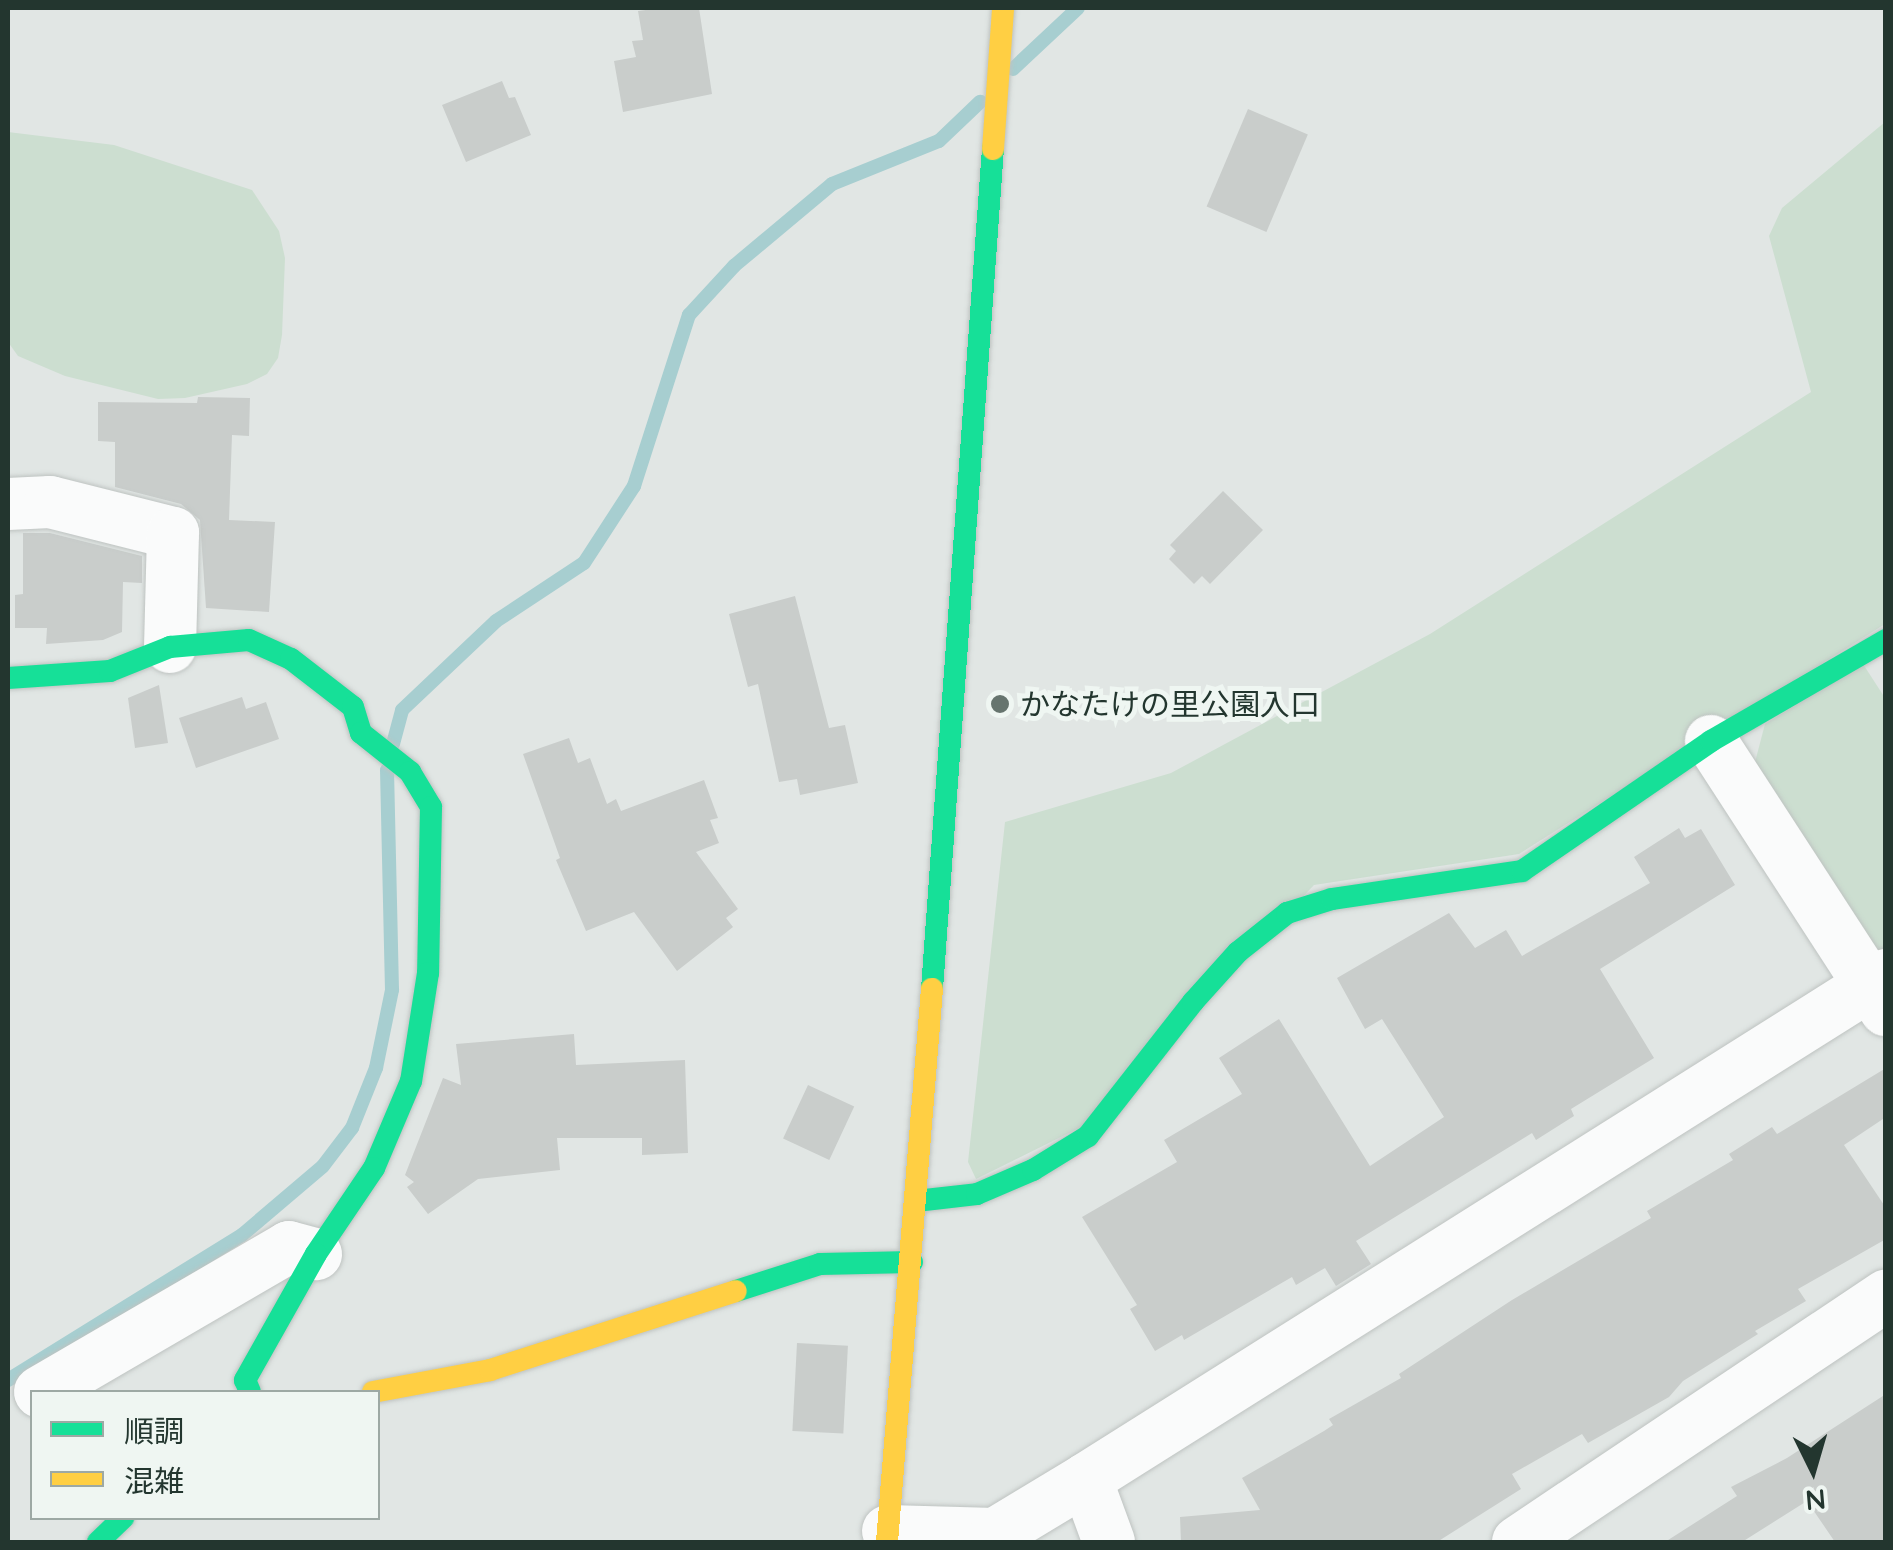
<!DOCTYPE html>
<html>
<head>
<meta charset="utf-8">
<style>
	body { margin:0 }
	#map { position:relative; width:1893px; height:1550px; overflow:hidden; background:#e1e6e4; font-family:Quicksand,"Noto Sans JP",sans-serif }
	div>[style] { position:absolute }
	.green>* { inset:0; background:#ccded0 }
	.stream>* { height:14px; margin:-7px; padding:0 7px; transform-origin:7px; border-radius:7px; background:#a7ced0 }
	.building>* { inset:0; background:#c9cdcb; transform-origin:0 0 }
	.roads { filter:drop-shadow(0 0 2px #bec3c1) drop-shadow(0 0 2px #bec3c1) }
	.street>* { height:52px; margin:-26px; padding:0 26px; transform-origin:26px; border-radius:26px; background:#fafbfb }
	.fast>* { height:22px; margin:-11px; padding:0 11px; transform-origin:11px; border-radius:11px; background:#16e098 }
	.slow>* { height:22px; margin:-11px; padding:0 11px; transform-origin:11px; border-radius:11px; background:#ffcf43 }
	.dots>* { width:28px; height:28px; translate:-50% -50%; box-sizing:border-box; border:5px solid #eff6f2; border-radius:50% }
	span { translate:-50% -50%; white-space:nowrap; text-align:center; line-height:1.15; -webkit-text-stroke:10px #eff6f2; paint-order:stroke }
	.poi-label { font-size:30px; color:#23362f }
	.left { translate:0 -50%; text-align:left }
	.frame { position:absolute; inset:0; border:10px solid #23362f; pointer-events:none }
	.legend { position:absolute; left:30px; top:1390px; width:350px; height:130px; box-sizing:border-box; background:#eff6f2; border:2px solid #9da9a4; margin:0; padding:12px 18px; list-style:none; font-size:30px; color:#23362f }
	.legend li { display:flex; align-items:center; gap:20px; height:50px }
	.legend b { width:50px; border:2px solid #9da9a4 }
	.north { position:absolute; left:1763px; top:1420px; width:100px; height:100px; -webkit-text-stroke:8px #eff6f2; paint-order:stroke; rotate:175deg; font-size:28px; font-weight:700; line-height:40px; text-align:center; color:#23362f }
	.north::after { content:''; display:block; margin:auto; width:35px; height:45px; background:#23362f; clip-path:polygon(50% 0,100% 100%,50% 72%,0 100%) }
</style>
</head>
<body>
<div id="map">
	<div class="green">
		<div style="clip-path:polygon(1885px 122px,1885px 624px,1519px 854px,1314px 885px,1081px 1127px,976px 1179px,968px 1162px,1005px 822px,1171px 773px,1430px 634px,1811px 392px,1769px 236px,1782px 208px)"></div>
		<div style="clip-path:polygon(8px 132px,114px 145px,252px 190px,279px 231px,285px 258px,282px 335px,278px 358px,267px 374px,247px 384px,185px 398px,158px 399px,65px 376px,18px 356px,8px 342px)"></div>
		<div style="clip-path:polygon(1863px 664px,1885px 698px,1885px 950px,1875px 957px,1754px 766px,1765px 724px)"></div>
	</div>
	<div class="stream">
		<div style="left:1013px;top:69px;width:89px;rotate:-43.2deg"></div>
		<div style="left:393px;top:744px;width:35px;rotate:-75deg"></div>
		<div style="left:402px;top:710px;width:129px;rotate:-43.4deg"></div>
		<div style="left:496px;top:621px;width:105px;rotate:-33.4deg"></div>
		<div style="left:584px;top:563px;width:92px;rotate:-57deg"></div>
		<div style="left:634px;top:486px;width:180px;rotate:-72.2deg"></div>
		<div style="left:689px;top:315px;width:67px;rotate:-47.4deg"></div>
		<div style="left:734px;top:266px;width:128px;rotate:-39.9deg"></div>
		<div style="left:832px;top:184px;width:115px;rotate:-21.9deg"></div>
		<div style="left:939px;top:141px;width:57px;rotate:-43.6deg"></div>
		<div style="left:8px;top:1380px;width:275px;rotate:-31.8deg"></div>
		<div style="left:242px;top:1235px;width:106px;rotate:-40.4deg"></div>
		<div style="left:323px;top:1166px;width:48px;rotate:-52.7deg"></div>
		<div style="left:352px;top:1128px;width:65px;rotate:-68.2deg"></div>
		<div style="left:376px;top:1068px;width:80px;rotate:-78.4deg"></div>
		<div style="left:392px;top:990px;width:220px;rotate:-91.3deg"></div>
	</div>
	<div class="building">
		<div style="clip-path:polygon(661px 8px,699px 8px,712px 94px,623px 112px,614px 61px,636px 57px,632px 41px,643px 40px,638px 11px)"></div>
		<div style="clip-path:polygon(502px 81px,509px 98px,515px 97px,531px 135px,466px 162px,442px 105px)"></div>
		<div style="left:1248px;top:109px;width:65px;height:106px;rotate:23deg"></div>
		<div style="clip-path:polygon(198px 397px,250px 398px,249px 436px,232px 435px,229px 520px,275px 522px,269px 612px,206px 608px,200px 520px,181px 504px,115px 487px,115px 442px,98px 441px,98px 402px,197px 403px)"></div>
		<div style="clip-path:polygon(1223px 491px,1263px 530px,1210px 584px,1202px 576px,1194px 584px,1169px 559px,1176px 551px,1170px 545px)"></div>
		<div style="clip-path:polygon(23px 533px,50px 533px,142px 556px,142px 583px,123px 582px,122px 632px,103px 640px,46px 644px,47px 628px,15px 628px,15px 595px,23px 594px)"></div>
		<div style="clip-path:polygon(795px 596px,829px 728px,845px 725px,858px 783px,800px 795px,797px 779px,779px 782px,758px 684px,748px 687px,729px 614px)"></div>
		<div style="clip-path:polygon(159px 685px,168px 743px,135px 748px,128px 698px)"></div>
		<div style="clip-path:polygon(242px 697px,246px 709px,266px 702px,279px 739px,196px 768px,179px 718px)"></div>
		<div style="clip-path:polygon(569px 738px,578px 763px,590px 758px,607px 804px,616px 799px,621px 811px,704px 780px,718px 818px,710px 820px,719px 843px,696px 852px,738px 909px,726px 918px,733px 927px,677px 971px,634px 912px,586px 931px,556px 860px,560px 858px,523px 754px)"></div>
		<div style="clip-path:polygon(1679px 828px,1685px 838px,1701px 829px,1735px 885px,1600px 969px,1654px 1058px,1571px 1109px,1574px 1116px,1536px 1140px,1532px 1133px,1356px 1241px,1371px 1264px,1336px 1286px,1325px 1268px,1296px 1285px,1292px 1277px,1184px 1340px,1182px 1335px,1155px 1351px,1130px 1309px,1137px 1305px,1082px 1217px,1177px 1162px,1164px 1140px,1242px 1094px,1219px 1058px,1279px 1019px,1370px 1166px,1444px 1117px,1382px 1019px,1365px 1029px,1337px 978px,1449px 913px,1475px 948px,1506px 930px,1522px 956px,1650px 883px,1634px 857px)"></div>
		<div style="clip-path:polygon(574px 1034px,576px 1065px,685px 1060px,688px 1153px,642px 1155px,642px 1138px,557px 1138px,560px 1170px,478px 1179px,428px 1214px,407px 1187px,414px 1182px,405px 1175px,443px 1078px,461px 1085px,456px 1044px)"></div>
		<div style="clip-path:polygon(1886px 1068px,1886px 1117px,1844px 1145px,1886px 1208px,1886px 1239px,1798px 1289px,1806px 1301px,1755px 1331px,1758px 1334px,1683px 1381px,1669px 1397px,1588px 1443px,1582px 1434px,1512px 1474px,1521px 1489px,1437px 1542px,1181px 1542px,1180px 1517px,1260px 1510px,1242px 1478px,1324px 1431px,1333px 1425px,1329px 1419px,1401px 1378px,1399px 1374px,1512px 1300px,1651px 1218px,1647px 1211px,1733px 1160px,1729px 1154px,1772px 1127px,1777px 1134px)"></div>
		<div style="left:808px;top:1085px;width:51px;height:59px;rotate:25deg"></div>
		<div style="left:797px;top:1343px;width:51px;height:88px;rotate:3deg"></div>
		<div style="clip-path:polygon(1886px 1394px,1886px 1542px,1835px 1542px,1807px 1501px,1742px 1542px,1665px 1542px,1737px 1496px,1731px 1487px,1787px 1458px)"></div>
	</div>
	<div class="roads">
		<div class="street">
			<div style="left:8px;top:504px;width:42px;rotate:-2.7deg"></div>
			<div style="left:50px;top:502px;width:127px;rotate:14.1deg"></div>
			<div style="left:173px;top:533px;width:114px;rotate:91.5deg"></div>
			<div style="left:1711px;top:741px;width:321px;rotate:57deg"></div>
			<div style="left:40px;top:1392px;width:288px;rotate:-30.2deg"></div>
			<div style="left:289px;top:1247px;width:28px;rotate:15deg"></div>
			<div style="left:888px;top:1531px;width:107px;rotate:1.6deg"></div>
			<div style="left:995px;top:1534px;width:106px;rotate:-31.1deg"></div>
			<div style="left:1109px;top:1542px;width:67px;rotate:-110.1deg"></div>
			<div style="left:1086px;top:1479px;width:946px;rotate:-32.21deg"></div>
			<div style="left:1518px;top:1542px;width:443px;rotate:-33.8deg"></div>
		</div>
		<div class="fast">
			<div style="left:8px;top:678px;width:102px;rotate:-3.9deg"></div>
			<div style="left:110px;top:671px;width:65px;rotate:-21.8deg"></div>
			<div style="left:170px;top:647px;width:79px;rotate:-5.1deg"></div>
			<div style="left:249px;top:640px;width:46px;rotate:24.3deg"></div>
			<div style="left:291px;top:659px;width:78px;rotate:37.7deg"></div>
			<div style="left:353px;top:707px;width:27px;rotate:73deg"></div>
			<div style="left:361px;top:733px;width:63px;rotate:38.5deg"></div>
			<div style="left:410px;top:772px;width:41px;rotate:59deg"></div>
			<div style="left:431px;top:807px;width:166px;rotate:91deg"></div>
			<div style="left:428px;top:973px;width:109px;rotate:98.9deg"></div>
			<div style="left:411px;top:1081px;width:95px;rotate:113deg"></div>
			<div style="left:374px;top:1168px;width:104px;rotate:124deg"></div>
			<div style="left:316px;top:1254px;width:145px;rotate:119.4deg"></div>
			<div style="left:245px;top:1380px;width:13px;rotate:67deg"></div>
			<div style="left:932px;top:989px;width:842px;rotate:-85.85deg"></div>
			<div style="left:916px;top:1201px;width:61px;rotate:-6.5deg"></div>
			<div style="left:977px;top:1194px;width:61px;rotate:-23.2deg"></div>
			<div style="left:1033px;top:1170px;width:65px;rotate:-31.7deg"></div>
			<div style="left:1088px;top:1136px;width:170px;rotate:-51.9deg"></div>
			<div style="left:1193px;top:1002px;width:67px;rotate:-48deg"></div>
			<div style="left:1238px;top:952px;width:63px;rotate:-38.5deg"></div>
			<div style="left:1287px;top:913px;width:47px;rotate:-17.3deg"></div>
			<div style="left:1332px;top:899px;width:192px;rotate:-8.4deg"></div>
			<div style="left:1522px;top:871px;width:229px;rotate:-34.5deg"></div>
			<div style="left:1711px;top:741px;width:202px;rotate:-30deg"></div>
			<div style="left:736px;top:1291px;width:88px;rotate:-17.8deg"></div>
			<div style="left:820px;top:1264px;width:92px;rotate:-1.2deg"></div>
			<div style="left:98px;top:1542px;width:35px;rotate:-44deg"></div>
		</div>
		<div class="slow">
			<div style="left:993px;top:149px;width:141px;rotate:-85.9deg"></div>
			<div style="left:373px;top:1392px;width:119px;rotate:-10.6deg"></div>
			<div style="left:490px;top:1370px;width:258px;rotate:-17.8deg"></div>
			<div style="left:887px;top:1542px;width:555px;rotate:-85.35deg"></div>
		</div>
	</div>
	<div class="dots">
		<div style="left:1000px;top:704px;background:#66746e"></div>
	</div>
	<div class="poi-label">
		<span class="left" style="left:1020px;top:704px">かなたけの里公園入口</span>
	</div>
	<div class="frame"></div>
	<ul class="legend">
	<li><b style="height:12px;background:#16e098"></b>順調</li>
	<li><b style="height:12px;background:#ffcf43"></b>混雑</li>
	</ul>
	<div class="north">N</div>
</div>
</body>
</html>
